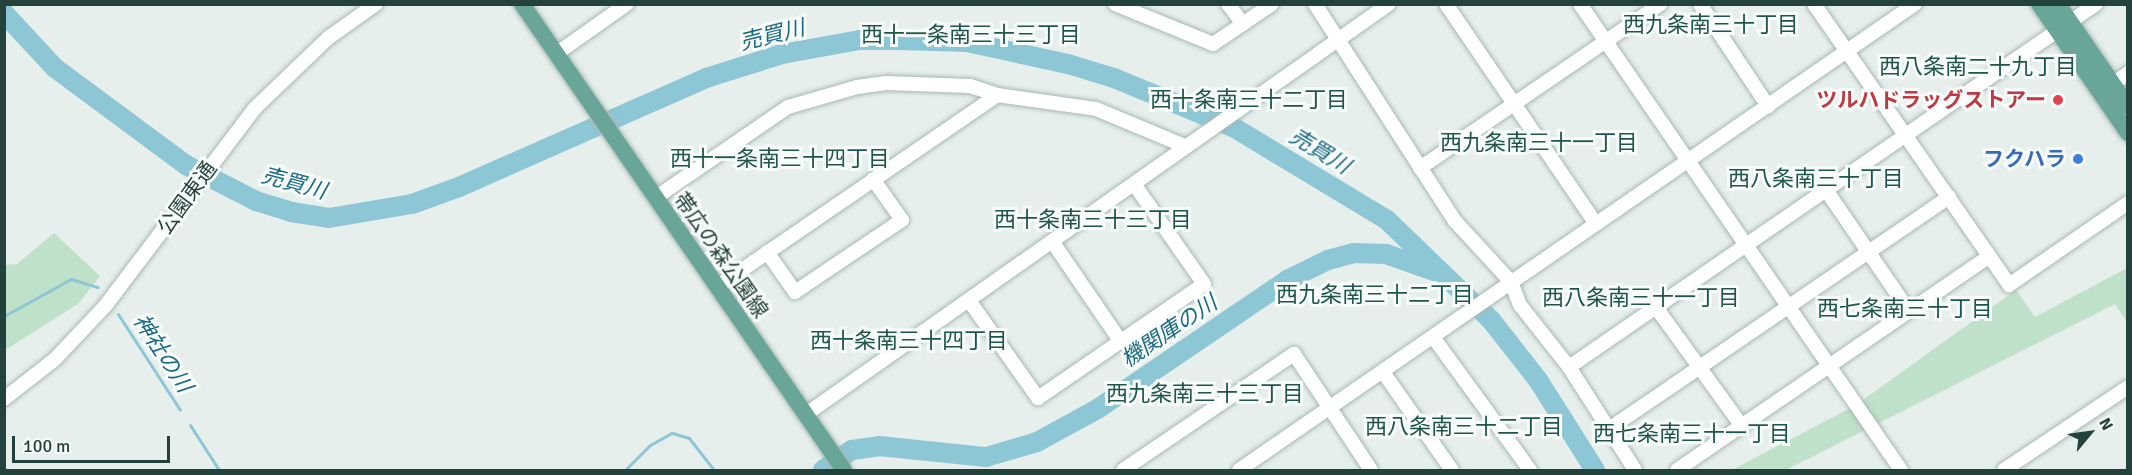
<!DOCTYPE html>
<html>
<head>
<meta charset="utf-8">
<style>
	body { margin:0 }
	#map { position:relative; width:2132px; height:475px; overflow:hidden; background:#e6efeb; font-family:Signika,"Noto Sans JP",sans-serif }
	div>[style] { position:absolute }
	.green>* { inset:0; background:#bfe0c9 }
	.stream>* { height:3px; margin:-1.5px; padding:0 1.5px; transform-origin:1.5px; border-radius:1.5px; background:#8dc6d5 }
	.river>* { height:20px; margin:-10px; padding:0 10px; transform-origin:10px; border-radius:10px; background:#8dc6d5 }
	.roads { filter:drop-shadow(0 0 2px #a8b8b3) drop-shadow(0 0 2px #a8b8b3) }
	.minor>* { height:14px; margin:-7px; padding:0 7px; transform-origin:7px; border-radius:7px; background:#fff }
	.major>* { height:16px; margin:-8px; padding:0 8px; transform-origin:8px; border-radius:8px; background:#69a599 }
	.dots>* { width:16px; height:16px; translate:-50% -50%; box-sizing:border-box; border:3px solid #f7fbf9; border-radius:50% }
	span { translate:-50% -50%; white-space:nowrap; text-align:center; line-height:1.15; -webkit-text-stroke:6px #f7fbf9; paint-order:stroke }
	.health-label { font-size:21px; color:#be3a42; font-weight:700 }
	.right { translate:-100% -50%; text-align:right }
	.shop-label { font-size:21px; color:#366cbe; font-weight:700 }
	.street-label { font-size:21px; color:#24423c }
	.neighbourhood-label { font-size:22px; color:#1f554b }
	.water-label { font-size:22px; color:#1b6a81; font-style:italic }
	.frame { position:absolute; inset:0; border:6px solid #24423c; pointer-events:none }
	.north { position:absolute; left:2060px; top:403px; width:60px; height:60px; -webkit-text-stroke:4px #f7fbf9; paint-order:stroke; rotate:61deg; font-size:16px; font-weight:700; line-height:24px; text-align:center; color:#24423c }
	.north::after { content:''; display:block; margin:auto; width:21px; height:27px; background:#24423c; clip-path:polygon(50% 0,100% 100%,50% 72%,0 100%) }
	.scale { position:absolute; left:12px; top:436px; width:158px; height:27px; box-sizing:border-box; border:3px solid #24423c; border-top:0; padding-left:8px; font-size:18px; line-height:21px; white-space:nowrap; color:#24423c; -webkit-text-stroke:4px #f7fbf9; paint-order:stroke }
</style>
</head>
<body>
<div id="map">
	<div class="green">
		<div style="clip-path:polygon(54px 233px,100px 276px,78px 304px,5px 350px,5px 265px,17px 264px)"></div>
		<div style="clip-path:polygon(2127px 268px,2127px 322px,2115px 304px,1786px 470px,1732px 470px,1856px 405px,2016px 290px,2035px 317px)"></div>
	</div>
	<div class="stream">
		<div style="left:118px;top:314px;width:114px;rotate:57.1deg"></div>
		<div style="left:4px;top:316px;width:77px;rotate:-28.9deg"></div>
		<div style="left:71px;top:279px;width:28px;rotate:17deg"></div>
		<div style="left:190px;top:425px;width:54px;rotate:57.2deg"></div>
		<div style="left:625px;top:470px;width:35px;rotate:-45deg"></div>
		<div style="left:650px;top:445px;width:25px;rotate:-29deg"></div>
		<div style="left:672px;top:433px;width:18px;rotate:16deg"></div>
		<div style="left:689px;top:438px;width:41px;rotate:52deg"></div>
	</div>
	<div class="river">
		<div style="left:4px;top:13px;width:75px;rotate:47.2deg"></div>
		<div style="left:55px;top:68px;width:163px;rotate:36.5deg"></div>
		<div style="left:186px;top:165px;width:79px;rotate:27.2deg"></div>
		<div style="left:256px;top:201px;width:37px;rotate:17deg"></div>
		<div style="left:291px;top:212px;width:38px;rotate:9deg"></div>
		<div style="left:329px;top:218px;width:84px;rotate:-9.6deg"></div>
		<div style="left:412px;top:204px;width:50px;rotate:-19.9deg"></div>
		<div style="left:459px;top:187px;width:270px;rotate:-23.8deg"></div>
		<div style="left:706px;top:78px;width:80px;rotate:-17.5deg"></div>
		<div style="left:782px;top:54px;width:79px;rotate:-10.2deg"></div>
		<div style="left:860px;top:40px;width:39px"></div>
		<div style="left:899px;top:40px;width:68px;rotate:1.7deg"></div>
		<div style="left:967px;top:42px;width:103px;rotate:12.3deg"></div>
		<div style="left:1068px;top:64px;width:48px;rotate:16.9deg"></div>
		<div style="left:1114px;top:78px;width:129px;rotate:22.4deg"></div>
		<div style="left:1233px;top:127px;width:180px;rotate:31.1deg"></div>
		<div style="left:1387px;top:220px;width:144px;rotate:43.9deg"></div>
		<div style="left:1491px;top:320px;width:76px;rotate:51.9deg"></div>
		<div style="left:1538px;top:380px;width:107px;rotate:57.7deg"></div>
		<div style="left:823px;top:470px;width:35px;rotate:-35deg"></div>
		<div style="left:852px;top:450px;width:27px;rotate:-8deg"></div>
		<div style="left:879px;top:446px;width:108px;rotate:5.9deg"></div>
		<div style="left:986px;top:457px;width:53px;rotate:-16.4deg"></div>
		<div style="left:1037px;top:442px;width:71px;rotate:-28.7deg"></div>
		<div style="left:1099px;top:408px;width:227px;rotate:-34.2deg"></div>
		<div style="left:1287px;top:280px;width:46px;rotate:-26deg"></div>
		<div style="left:1328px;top:260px;width:27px;rotate:-15deg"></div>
		<div style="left:1354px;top:253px;width:32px;rotate:2deg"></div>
		<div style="left:1386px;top:254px;width:51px;rotate:19.5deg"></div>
	</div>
	<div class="roads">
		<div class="minor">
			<div style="left:1115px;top:4px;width:106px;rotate:22.2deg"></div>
			<div style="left:1213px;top:44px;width:71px;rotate:-34.1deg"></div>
			<div style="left:1228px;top:4px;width:25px;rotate:53deg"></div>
			<div style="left:1315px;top:4px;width:257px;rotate:57.2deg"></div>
			<div style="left:1454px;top:220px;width:84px;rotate:47.4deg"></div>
			<div style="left:1511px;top:282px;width:25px;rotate:69deg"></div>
			<div style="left:1520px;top:305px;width:79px;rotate:51.7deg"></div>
			<div style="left:1569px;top:367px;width:122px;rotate:57.3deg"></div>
			<div style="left:1446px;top:4px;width:266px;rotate:55.7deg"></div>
			<div style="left:1580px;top:4px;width:566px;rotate:55.44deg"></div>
			<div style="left:1700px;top:4px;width:123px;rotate:56.3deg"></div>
			<div style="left:1814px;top:4px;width:342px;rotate:55.2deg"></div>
			<div style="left:2009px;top:285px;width:145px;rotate:-34.6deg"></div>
			<div style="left:556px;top:54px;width:87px;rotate:-35.2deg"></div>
			<div style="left:2113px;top:84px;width:19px;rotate:-36deg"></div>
			<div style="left:1420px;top:168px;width:291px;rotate:-34.3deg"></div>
			<div style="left:1826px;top:190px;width:147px;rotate:55.6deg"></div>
			<div style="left:655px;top:198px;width:161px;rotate:-34.4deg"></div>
			<div style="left:788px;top:107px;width:72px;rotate:-16.2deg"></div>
			<div style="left:857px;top:87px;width:29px;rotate:-8deg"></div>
			<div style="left:886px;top:83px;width:84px;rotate:2deg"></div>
			<div style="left:970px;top:86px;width:28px;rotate:18deg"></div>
			<div style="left:997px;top:95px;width:100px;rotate:8deg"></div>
			<div style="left:1096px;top:109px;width:96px;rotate:22.6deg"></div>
			<div style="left:1054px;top:244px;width:119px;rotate:55.6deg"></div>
			<div style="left:767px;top:252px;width:49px;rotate:55deg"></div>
			<div style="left:795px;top:292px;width:129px;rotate:-33.9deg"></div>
			<div style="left:902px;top:220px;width:50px;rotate:-125.3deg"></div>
			<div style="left:717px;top:287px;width:340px;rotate:-34.4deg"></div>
			<div style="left:970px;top:302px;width:118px;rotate:54.7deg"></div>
			<div style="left:1038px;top:398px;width:201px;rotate:-34.5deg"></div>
			<div style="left:1204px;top:284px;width:122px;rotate:-125deg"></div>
			<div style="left:1655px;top:306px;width:148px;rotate:54.1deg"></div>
			<div style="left:1433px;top:337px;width:165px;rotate:53.9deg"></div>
			<div style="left:1569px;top:367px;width:640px;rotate:-34.56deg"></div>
			<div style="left:1383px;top:372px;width:120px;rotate:54.9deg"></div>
			<div style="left:4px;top:399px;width:65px;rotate:-38.1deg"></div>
			<div style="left:55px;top:359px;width:74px;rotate:-46.6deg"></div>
			<div style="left:106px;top:305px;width:246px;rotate:-52.9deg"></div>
			<div style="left:254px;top:109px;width:103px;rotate:-43.8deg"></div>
			<div style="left:328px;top:38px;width:59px;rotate:-35.3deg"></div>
			<div style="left:805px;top:415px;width:714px;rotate:-35.14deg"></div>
			<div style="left:1609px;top:429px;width:412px;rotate:-34.3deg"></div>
			<div style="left:1123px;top:470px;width:207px;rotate:-34.2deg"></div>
			<div style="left:1294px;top:354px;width:139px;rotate:56.4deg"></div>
			<div style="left:1239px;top:470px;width:821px;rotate:-34.58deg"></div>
			<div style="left:1677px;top:470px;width:378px;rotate:-34.4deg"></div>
			<div style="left:2004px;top:470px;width:149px;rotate:-33.8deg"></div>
		</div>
		<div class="major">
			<div style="left:522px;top:4px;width:566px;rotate:55.36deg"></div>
			<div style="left:2039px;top:4px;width:157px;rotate:55.4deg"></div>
			<div style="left:2058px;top:4px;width:124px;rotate:55.5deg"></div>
		</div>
	</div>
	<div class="dots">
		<div style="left:2058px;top:100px;background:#e0444e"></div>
		<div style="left:2078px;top:159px;background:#3f7fe0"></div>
	</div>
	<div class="health-label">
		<span class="right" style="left:2046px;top:100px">ツルハドラッグストアー</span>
	</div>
	<div class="shop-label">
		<span class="right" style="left:2066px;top:159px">フクハラ</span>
	</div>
	<div class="street-label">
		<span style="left:187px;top:198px;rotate:-54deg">公園東通</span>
		<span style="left:721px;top:255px;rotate:55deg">帯広の森公園線</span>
	</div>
	<div class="neighbourhood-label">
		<span style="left:1711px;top:25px">西九条南三十丁目</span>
		<span style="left:971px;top:35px">西十一条南三十三丁目</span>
		<span style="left:1978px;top:67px">西八条南二十九丁目</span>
		<span style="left:1249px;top:100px">西十条南三十二丁目</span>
		<span style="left:1539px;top:143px">西九条南三十一丁目</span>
		<span style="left:780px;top:159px">西十一条南三十四丁目</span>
		<span style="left:1816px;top:179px">西八条南三十丁目</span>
		<span style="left:1093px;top:220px">西十条南三十三丁目</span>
		<span style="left:1375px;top:295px">西九条南三十二丁目</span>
		<span style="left:1641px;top:298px">西八条南三十一丁目</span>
		<span style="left:1905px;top:309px">西七条南三十丁目</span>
		<span style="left:909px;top:341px">西十条南三十四丁目</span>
		<span style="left:1205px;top:394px">西九条南三十三丁目</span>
		<span style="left:1464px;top:427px">西八条南三十二丁目</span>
		<span style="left:1692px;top:434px">西七条南三十一丁目</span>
	</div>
	<div class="water-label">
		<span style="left:772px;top:35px;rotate:-14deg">売買川</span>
		<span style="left:1320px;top:151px;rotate:31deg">売買川</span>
		<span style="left:294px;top:183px;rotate:15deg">売買川</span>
		<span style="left:1169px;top:331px;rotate:-34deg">機関庫の川</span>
		<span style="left:163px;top:353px;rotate:57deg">神社の川</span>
	</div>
	<div class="frame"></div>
	<div class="north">N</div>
	<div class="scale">100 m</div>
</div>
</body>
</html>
